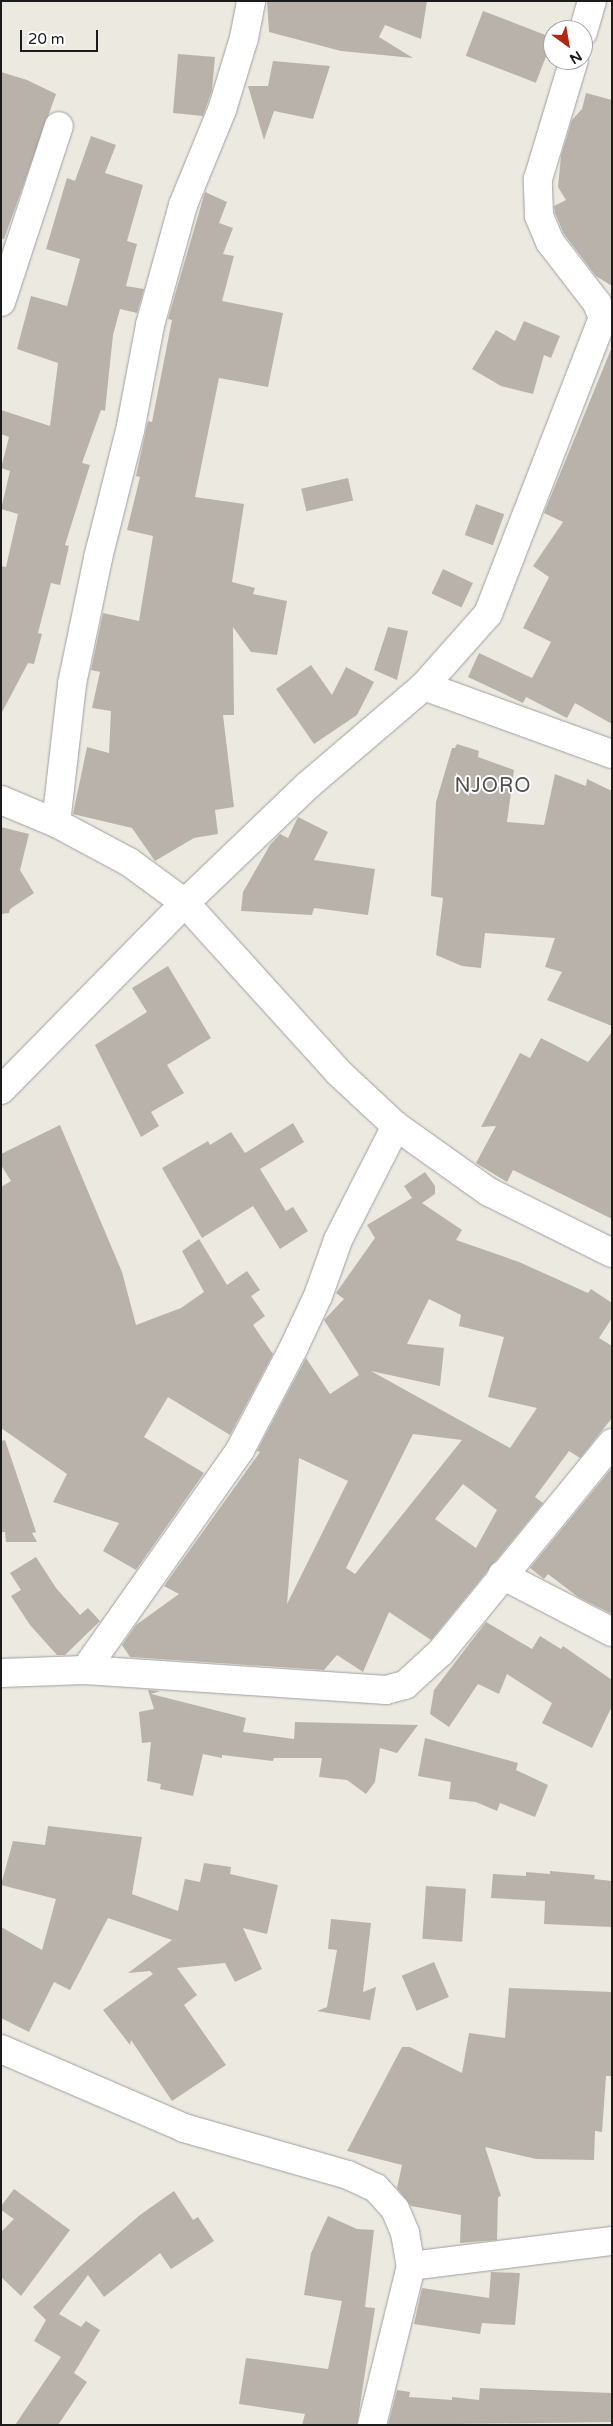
<!DOCTYPE html>
<html>
<head>
<meta charset="utf-8">
<style>
	body { margin:0 }
	#map { position:relative; width:613px; height:2426px; overflow:hidden; background:#ece9e1; font-family:"Varela Round",sans-serif }
	div>[style] { position:absolute }
	.building>* { inset:0; background:#b8b2ab; transform-origin:0 0 }
	.roads { filter:drop-shadow(0 0 1px #9f9f9f) drop-shadow(0 0 1px #9f9f9f) }
	.minor>* { height:28px; margin:-14px; padding:0 14px; transform-origin:14px; border-radius:14px; background:#fff }
	span { translate:-50% -50%; white-space:nowrap; text-align:center; line-height:1.15; -webkit-text-stroke:4px #fff; paint-order:stroke }
	.quarter-label { font-size:20px; color:#4e4e4e; letter-spacing:1px }
	.frame { position:absolute; inset:0; border:2px solid #1b1b1b; pointer-events:none }
	.north { position:absolute; left:543px; top:20px; width:50px; height:50px; box-sizing:border-box; background:#fff; border:1px solid #a4a4a4; border-radius:50%; rotate:148deg; font-size:14px; font-weight:700; line-height:20px; text-align:center; color:#1b1b1b }
	.north::after { content:''; display:block; margin:auto; width:18px; height:22px; background:#b32613; clip-path:polygon(50% 0,100% 100%,50% 72%,0 100%) }
	.scale { position:absolute; left:20px; top:30px; width:78px; height:22px; box-sizing:border-box; border:2px solid #1b1b1b; border-top:0; padding-left:6px; font-size:15px; line-height:18px; white-space:nowrap; color:#1b1b1b; -webkit-text-stroke:4px #fff; paint-order:stroke }
</style>
</head>
<body>
<div id="map">
	<div class="building">
		<div style="clip-path:polygon(267px 1px,427px 1px,421px 39px,385px 25px,379px 37px,413px 58px,341px 51px,269px 32px)"></div>
		<div style="left:483px;top:11px;width:75px;height:48px;rotate:21deg"></div>
		<div style="clip-path:polygon(178px 54px,215px 57px,212px 90px,203px 116px,173px 113px)"></div>
		<div style="clip-path:polygon(273px 61px,330px 66px,313px 119px,274px 111px,264px 140px,248px 86px,268px 86px)"></div>
		<div style="clip-path:polygon(1px 72px,27px 80px,56px 94px,4px 239px,1px 239px)"></div>
		<div style="clip-path:polygon(586px 93px,612px 100px,612px 286px,596px 276px,564px 234px,555px 213px,554px 206px,566px 200px,558px 187px,561px 156px,572px 120px,582px 109px)"></div>
		<div style="clip-path:polygon(91px 136px,116px 145px,105px 173px,143px 185px,127px 241px,137px 244px,126px 286px,144px 289px,137px 313px,120px 309px,113px 335px,105px 411px,101px 410px,82px 463px,90px 465px,65px 545px,69px 546px,60px 585px,51px 583px,38px 633px,42px 634px,34px 664px,28px 663px,1px 714px,1px 566px,6px 567px,18px 514px,1px 509px,10px 471px,1px 468px,9px 437px,1px 434px,1px 410px,50px 426px,58px 363px,17px 349px,31px 296px,67px 306px,80px 259px,46px 249px,67px 178px,75px 181px)"></div>
		<div style="clip-path:polygon(205px 192px,227px 202px,219px 223px,233px 228px,223px 254px,234px 256px,222px 301px,283px 313px,268px 387px,219px 378px,195px 497px,244px 504px,232px 582px,255px 588px,253px 594px,287px 601px,277px 655px,251px 652px,233px 627px,234px 715px,223px 715px,234px 807px,215px 810px,218px 834px,194px 838px,155px 861px,132px 828px,73px 814px,87px 747px,109px 753px,111px 711px,92px 708px,100px 672px,91px 670px,103px 613px,139px 621px,153px 536px,127px 530px,140px 477px,136px 476px,148px 421px,152px 422px,172px 320px,168px 319px)"></div>
		<div style="clip-path:polygon(524px 321px,560px 336px,551px 358px,544px 355px,533px 394px,501px 386px,472px 369px,496px 330px,515px 341px)"></div>
		<div style="clip-path:polygon(612px 347px,612px 724px,575px 703px,567px 718px,526px 697px,523px 703px,468px 677px,479px 653px,532px 678px,551px 642px,523px 628px,549px 577px,533px 566px,563px 522px,544px 513px)"></div>
		<div style="left:348px;top:478px;width:23px;height:48px;rotate:77deg"></div>
		<div style="left:476px;top:504px;width:30px;height:33px;rotate:20deg"></div>
		<div style="left:443px;top:569px;width:33px;height:27px;rotate:25deg"></div>
		<div style="clip-path:polygon(388px 627px,408px 631px,397px 680px,374px 670px)"></div>
		<div style="clip-path:polygon(311px 665px,332px 695px,346px 667px,374px 682px,357px 715px,314px 744px,276px 689px)"></div>
		<div style="clip-path:polygon(457px 744px,479px 751px,478px 757px,514px 770px,507px 822px,544px 825px,555px 774px,586px 786px,587px 779px,612px 791px,612px 1026px,547px 1000px,562px 972px,545px 967px,555px 938px,485px 933px,481px 968px,462px 966px,436px 955px,443px 898px,431px 896px,436px 802px,452px 748px,455px 748px)"></div>
		<div style="clip-path:polygon(298px 817px,328px 832px,314px 860px,375px 869px,368px 915px,314px 908px,312px 915px,241px 911px,243px 892px,270px 845px,280px 834px,288px 838px)"></div>
		<div style="clip-path:polygon(1px 827px,29px 834px,20px 870px,34px 893px,10px 909px,9px 913px,1px 914px)"></div>
		<div style="clip-path:polygon(168px 966px,211px 1038px,167px 1065px,184px 1093px,151px 1112px,159px 1126px,141px 1137px,95px 1045px,147px 1012px,132px 988px)"></div>
		<div style="clip-path:polygon(612px 1032px,612px 1219px,513px 1170px,507px 1182px,476px 1163px,496px 1126px,481px 1127px,520px 1053px,530px 1058px,541px 1038px,588px 1062px)"></div>
		<div style="clip-path:polygon(293px 1123px,304px 1142px,260px 1169px,286px 1211px,293px 1207px,308px 1231px,280px 1249px,253px 1206px,202px 1238px,162px 1168px,208px 1141px,210px 1145px,231px 1132px,245px 1153px)"></div>
		<div style="clip-path:polygon(60px 1125px,122px 1272px,136px 1325px,181px 1308px,204px 1292px,182px 1251px,199px 1239px,227px 1285px,247px 1271px,260px 1290px,251px 1296px,265px 1316px,253px 1325px,273px 1354px,230px 1435px,168px 1397px,144px 1437px,204px 1473px,136px 1570px,103px 1551px,119px 1523px,53px 1502px,67px 1474px,1px 1428px,1px 1187px,11px 1181px,1px 1165px,1px 1154px)"></div>
		<div style="clip-path:polygon(evenodd,425px 1172px,435px 1186px,435px 1194px,422px 1203px,462px 1230px,456px 1240px,519px 1262px,588px 1293px,591px 1289px,612px 1303px,612px 1318px,599px 1338px,612px 1346px,612px 1418px,580px 1458px,569px 1451px,535px 1497px,543px 1503px,431px 1640px,389px 1612px,363px 1672px,337px 1655px,324px 1670px,130px 1657px,122px 1645px,136px 1625px,179px 1594px,164px 1586px,260px 1452px,257px 1451px,306px 1358px,330px 1394px,359px 1375px,324px 1320px,344px 1299px,336px 1293px,375px 1238px,367px 1225px,412px 1198px,404px 1186px,425px 1172px,429px 1299px,461px 1315px,459px 1326px,504px 1337px,488px 1397px,537px 1408px,510px 1448px,371px 1371px,440px 1386px,444px 1348px,407px 1344px,429px 1299px,425px 1172px,413px 1434px,462px 1440px,355px 1574px,346px 1568px,413px 1434px,425px 1172px,299px 1458px,348px 1481px,287px 1604px,299px 1458px,425px 1172px,463px 1484px,497px 1510px,476px 1548px,435px 1519px,463px 1484px)"></div>
		<div style="clip-path:polygon(5px 1440px,36px 1532px,32px 1533px,37px 1542px,6px 1542px,5px 1532px,1px 1532px,1px 1441px)"></div>
		<div style="clip-path:polygon(612px 1468px,612px 1614px,578px 1597px,548px 1574px,544px 1579px,530px 1568px)"></div>
		<div style="clip-path:polygon(36px 1557px,56px 1588px,80px 1615px,88px 1608px,100px 1621px,65px 1655px,57px 1655px,30px 1625px,11px 1596px,21px 1590px,10px 1573px)"></div>
		<div style="clip-path:polygon(486px 1622px,532px 1649px,540px 1636px,561px 1649px,563px 1646px,612px 1680px,612px 1706px,592px 1748px,542px 1723px,552px 1703px,507px 1674px,499px 1694px,478px 1684px,449px 1727px,430px 1714px,434px 1690px)"></div>
		<div style="clip-path:polygon(148px 1690px,160px 1691px,151px 1694px,246px 1718px,243px 1732px,294px 1739px,295px 1722px,418px 1725px,397px 1753px,380px 1748px,375px 1782px,366px 1794px,347px 1780px,319px 1777px,322px 1758px,274px 1758px,273px 1761px,222px 1755px,222px 1758px,203px 1754px,193px 1796px,160px 1789px,161px 1784px,147px 1781px,151px 1742px,142px 1743px,139px 1712px,154px 1709px)"></div>
		<div style="clip-path:polygon(425px 1738px,518px 1763px,516px 1770px,548px 1785px,535px 1817px,500px 1803px,497px 1811px,476px 1802px,449px 1799px,451px 1782px,418px 1776px)"></div>
		<div style="clip-path:polygon(48px 1826px,142px 1837px,132px 1894px,178px 1911px,185px 1879px,200px 1882px,204px 1863px,231px 1867px,230px 1874px,278px 1885px,267px 1934px,243px 1928px,262px 1969px,235px 1982px,225px 1963px,177px 1968px,197px 1995px,184px 2005px,226px 2065px,172px 2101px,131px 2040px,130px 2045px,103px 2010px,153px 1974px,150px 1971px,128px 1973px,172px 1940px,108px 1918px,70px 1990px,54px 1982px,29px 2032px,1px 2018px,1px 1927px,42px 1950px,56px 1899px,1px 1885px,13px 1841px,45px 1845px)"></div>
		<div style="clip-path:polygon(550px 1871px,595px 1875px,594px 1879px,612px 1881px,612px 1927px,544px 1924px,545px 1901px,491px 1898px,493px 1874px,526px 1876px,526px 1872px,550px 1874px)"></div>
		<div style="left:426px;top:1886px;width:40px;height:53px;rotate:4deg"></div>
		<div style="clip-path:polygon(331px 1919px,371px 1923px,363px 1992px,376px 1987px,370px 2020px,317px 2011px,327px 2007px,337px 1950px,328px 1949px)"></div>
		<div style="left:434px;top:1962px;width:38px;height:35px;rotate:67deg"></div>
		<div style="clip-path:polygon(509px 1988px,612px 1992px,612px 2076px,606px 2076px,602px 2132px,595px 2131px,594px 2160px,536px 2159px,485px 2147px,501px 2196px,498px 2197px,497px 2240px,460px 2243px,461px 2215px,411px 2206px,397px 2188px,402px 2165px,347px 2151px,402px 2047px,410px 2047px,462px 2073px,469px 2033px,505px 2038px)"></div>
		<div style="clip-path:polygon(14px 2189px,70px 2230px,21px 2296px,1px 2277px,1px 2232px,14px 2219px,1px 2210px,1px 2206px)"></div>
		<div style="clip-path:polygon(174px 2191px,193px 2220px,198px 2217px,214px 2241px,171px 2269px,160px 2253px,104px 2297px,88px 2275px,59px 2314px,81px 2327px,86px 2321px,100px 2330px,74px 2373px,87px 2382px,58px 2425px,15px 2425px,61px 2357px,34px 2341px,46px 2320px,33px 2307px,140px 2215px)"></div>
		<div style="clip-path:polygon(328px 2216px,357px 2229px,374px 2230px,365px 2307px,375px 2308px,357px 2425px,302px 2425px,305px 2414px,239px 2404px,246px 2358px,328px 2369px,342px 2301px,304px 2295px,311px 2253px)"></div>
		<div style="clip-path:polygon(491px 2272px,520px 2273px,515px 2325px,482px 2323px,480px 2334px,414px 2324px,422px 2288px,489px 2298px)"></div>
		<div style="clip-path:polygon(480px 2388px,612px 2393px,612px 2422px,388px 2425px,397px 2390px,410px 2392px,409px 2397px,452px 2400px,452px 2397px,479px 2400px)"></div>
	</div>
	<div class="roads">
		<div class="minor">
			<div style="left:583px;top:32px;width:32px;rotate:-74deg"></div>
			<div style="left:1px;top:302px;width:185px;rotate:-71.8deg"></div>
			<div style="left:424px;top:686px;width:200px;rotate:19.9deg"></div>
			<div style="left:1px;top:800px;width:60px;rotate:22.7deg"></div>
			<div style="left:56px;top:823px;width:83px;rotate:28.1deg"></div>
			<div style="left:129px;top:862px;width:69px;rotate:36.2deg"></div>
			<div style="left:185px;top:903px;width:228px;rotate:47.8deg"></div>
			<div style="left:338px;top:1072px;width:79px;rotate:43deg"></div>
			<div style="left:396px;top:1126px;width:114px;rotate:35.4deg"></div>
			<div style="left:489px;top:1192px;width:137px;rotate:26.4deg"></div>
			<div style="left:56px;top:823px;width:140px;rotate:-83.4deg"></div>
			<div style="left:72px;top:684px;width:129px;rotate:-78.3deg"></div>
			<div style="left:98px;top:558px;width:131px;rotate:-75.9deg"></div>
			<div style="left:130px;top:431px;width:108px;rotate:-79.3deg"></div>
			<div style="left:150px;top:325px;width:124px;rotate:-74.6deg"></div>
			<div style="left:183px;top:205px;width:103px;rotate:-67.7deg"></div>
			<div style="left:222px;top:110px;width:75px;rotate:-73deg"></div>
			<div style="left:244px;top:38px;width:38px;rotate:-79deg"></div>
			<div style="left:1px;top:1090px;width:262px;rotate:-45.5deg"></div>
			<div style="left:185px;top:903px;width:169px;rotate:-43.8deg"></div>
			<div style="left:307px;top:786px;width:154px;rotate:-40.5deg"></div>
			<div style="left:424px;top:686px;width:96px;rotate:-48.4deg"></div>
			<div style="left:488px;top:614px;width:318px;rotate:-68.8deg"></div>
			<div style="left:603px;top:318px;width:16px;rotate:-112deg"></div>
			<div style="left:597px;top:303px;width:77px;rotate:-127.6deg"></div>
			<div style="left:550px;top:242px;width:28px;rotate:-113deg"></div>
			<div style="left:539px;top:216px;width:37px;rotate:-92deg"></div>
			<div style="left:538px;top:179px;width:124px;rotate:-73.2deg"></div>
			<div style="left:502px;top:1575px;width:124px;rotate:27.4deg"></div>
			<div style="left:85px;top:1670px;width:269px;rotate:-54.8deg"></div>
			<div style="left:240px;top:1450px;width:116px;rotate:-62.3deg"></div>
			<div style="left:294px;top:1347px;width:56px;rotate:-64.8deg"></div>
			<div style="left:318px;top:1296px;width:59px;rotate:-70.3deg"></div>
			<div style="left:338px;top:1240px;width:128px;rotate:-63deg"></div>
			<div style="left:1px;top:1673px;width:84px;rotate:-2deg"></div>
			<div style="left:85px;top:1670px;width:302px;rotate:3.8deg"></div>
			<div style="left:386px;top:1690px;width:20px;rotate:-15deg"></div>
			<div style="left:405px;top:1685px;width:49px;rotate:-42.5deg"></div>
			<div style="left:441px;top:1652px;width:270px;rotate:-50.7deg"></div>
			<div style="left:1px;top:2049px;width:199px;rotate:23.3deg"></div>
			<div style="left:184px;top:2128px;width:171px;rotate:16deg"></div>
			<div style="left:348px;top:2175px;width:31px;rotate:25deg"></div>
			<div style="left:376px;top:2188px;width:28px;rotate:48deg"></div>
			<div style="left:395px;top:2209px;width:26px;rotate:67deg"></div>
			<div style="left:405px;top:2233px;width:34px;rotate:80deg"></div>
			<div style="left:411px;top:2266px;width:164px;rotate:103.8deg"></div>
			<div style="left:411px;top:2266px;width:203px;rotate:-7.1deg"></div>
		</div>
	</div>
	<div class="quarter-label">
		<span style="left:493px;top:786px">NJORO</span>
	</div>
	<div class="frame"></div>
	<div class="north">N</div>
	<div class="scale">20 m</div>
</div>
</body>
</html>
